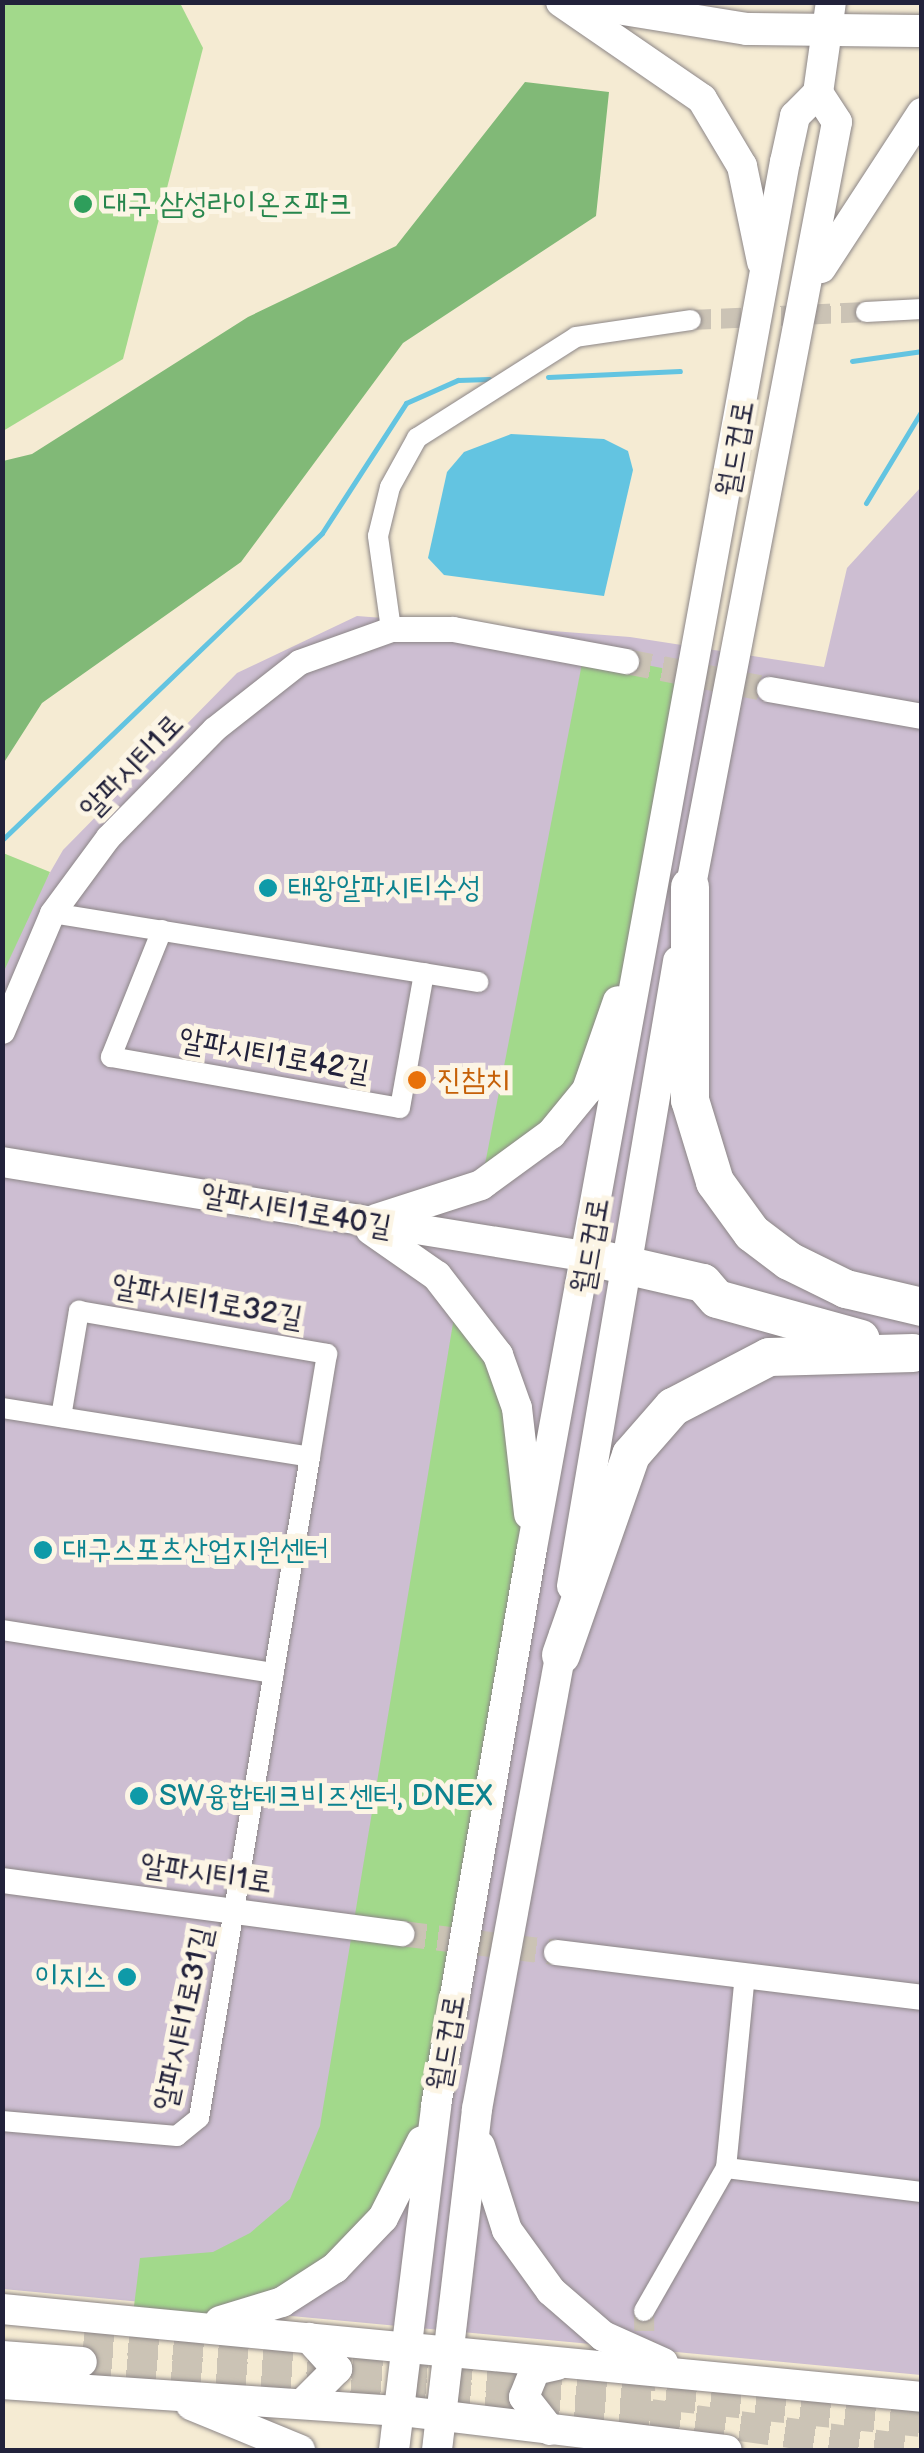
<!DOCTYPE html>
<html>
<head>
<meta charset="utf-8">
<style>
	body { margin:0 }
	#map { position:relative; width:924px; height:2453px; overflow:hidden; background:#f5ebd3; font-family:"Balsamiq Sans","Poor Story",sans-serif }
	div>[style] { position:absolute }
	.industrial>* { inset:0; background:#cdbed2 }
	.green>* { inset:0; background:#a2d98b }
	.forest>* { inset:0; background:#81b977 }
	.water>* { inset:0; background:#63c4e1 }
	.stream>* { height:5px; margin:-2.5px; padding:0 2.5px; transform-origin:2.5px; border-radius:2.5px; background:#63c4e1 }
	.minor-tunnel>* { height:20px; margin-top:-10px; transform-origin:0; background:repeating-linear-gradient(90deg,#cbc3b5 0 20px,transparent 0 30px) }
	.tertiary-tunnel>* { height:25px; margin-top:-12.5px; transform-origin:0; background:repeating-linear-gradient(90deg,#cbc3b5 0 25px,transparent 0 37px) }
	.secondary-tunnel>* { height:30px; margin-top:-15px; transform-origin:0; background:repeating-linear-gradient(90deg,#cbc3b5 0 30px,transparent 0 45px) }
	.roads { filter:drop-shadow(0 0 2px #8c8687) drop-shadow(0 0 2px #8c8687) }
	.minor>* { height:20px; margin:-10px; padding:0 10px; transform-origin:10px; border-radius:10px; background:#fff }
	.tertiary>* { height:25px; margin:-12.5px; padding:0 12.5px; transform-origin:12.5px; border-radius:12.5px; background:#fff }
	.secondary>* { height:30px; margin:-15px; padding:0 15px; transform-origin:15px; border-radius:15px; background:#fff }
	.primary>* { height:32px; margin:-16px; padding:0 16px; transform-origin:16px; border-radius:16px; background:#fff }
	.motorway>* { height:38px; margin:-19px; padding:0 19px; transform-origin:19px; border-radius:19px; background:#fff }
	.dots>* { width:28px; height:28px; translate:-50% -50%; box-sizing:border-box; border:5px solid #fcf5e5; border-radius:50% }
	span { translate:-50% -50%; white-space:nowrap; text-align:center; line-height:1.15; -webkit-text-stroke:10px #fcf5e5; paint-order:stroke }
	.leisure-label { font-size:30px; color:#27864d }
	.left { translate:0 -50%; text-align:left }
	.street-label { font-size:30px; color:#22223b }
	.culture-label { font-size:30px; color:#0d838f }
	.right { translate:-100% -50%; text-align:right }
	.food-label { font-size:30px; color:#c56008 }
	.frame { position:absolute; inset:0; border:5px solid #22223b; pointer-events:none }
</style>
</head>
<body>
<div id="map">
	<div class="industrial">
		<div style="clip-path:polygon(921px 487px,921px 2375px,3px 2289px,3px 954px,63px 850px,237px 673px,357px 616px,630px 637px,824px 667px,847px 568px)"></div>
	</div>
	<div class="green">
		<div style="clip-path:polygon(2px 3px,180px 3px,203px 48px,123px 359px,3px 431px)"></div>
		<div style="clip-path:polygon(584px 653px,693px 674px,649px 913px,587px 1090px,481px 1185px)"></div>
		<div style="clip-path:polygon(3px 853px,50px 872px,3px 973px)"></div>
		<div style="clip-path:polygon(457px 1299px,484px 1334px,530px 1523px,436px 2106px,383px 2218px,254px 2314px,132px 2322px,140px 2258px,213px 2252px,250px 2233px,290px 2199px,320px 2126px)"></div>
	</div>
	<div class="forest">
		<div style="clip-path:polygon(525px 82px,609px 92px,596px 216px,403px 343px,241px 562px,42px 703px,3px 764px,3px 461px,32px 454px,248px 317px,396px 246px)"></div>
	</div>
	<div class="water">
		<div style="clip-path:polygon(511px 434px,604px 439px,628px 451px,633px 470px,604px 596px,444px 575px,428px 558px,447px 472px,464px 452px)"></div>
	</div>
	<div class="stream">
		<div style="left:852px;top:361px;width:71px;rotate:-8.1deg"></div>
		<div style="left:548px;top:377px;width:132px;rotate:-2.6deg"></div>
		<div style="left:866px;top:503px;width:109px;rotate:-58.9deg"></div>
		<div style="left:2px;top:840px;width:443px;rotate:-43.8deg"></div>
		<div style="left:322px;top:533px;width:155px;rotate:-57.1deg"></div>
		<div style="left:406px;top:403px;width:57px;rotate:-23.9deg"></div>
		<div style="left:458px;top:380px;width:31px;rotate:-2deg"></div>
	</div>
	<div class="minor-tunnel">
		<div style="left:691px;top:320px;width:175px;rotate:-2.6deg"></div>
		<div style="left:644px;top:2311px;width:138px;rotate:89.2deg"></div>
	</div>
	<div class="tertiary-tunnel">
		<div style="left:626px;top:661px;width:146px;rotate:11.1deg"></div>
		<div style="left:401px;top:1933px;width:156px;rotate:7deg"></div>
	</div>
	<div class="secondary-tunnel">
		<div style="left:84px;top:2336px;width:842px;rotate:5.86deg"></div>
		<div style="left:82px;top:2362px;width:571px;rotate:5.22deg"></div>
		<div style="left:651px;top:2414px;width:266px;rotate:7.8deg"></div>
	</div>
	<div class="roads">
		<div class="minor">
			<div style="left:866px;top:312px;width:56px;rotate:-3.1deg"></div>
			<div style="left:391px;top:629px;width:94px;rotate:-98deg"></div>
			<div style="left:378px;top:536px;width:50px;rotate:-76.2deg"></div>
			<div style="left:390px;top:487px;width:56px;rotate:-61.1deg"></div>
			<div style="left:417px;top:438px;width:188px;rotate:-32.4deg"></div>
			<div style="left:576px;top:337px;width:116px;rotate:-8.4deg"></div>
			<div style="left:52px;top:913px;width:432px;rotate:9.2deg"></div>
			<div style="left:162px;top:930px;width:137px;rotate:111.9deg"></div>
			<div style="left:111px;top:1057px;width:293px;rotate:10deg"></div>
			<div style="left:400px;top:1108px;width:137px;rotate:-79.9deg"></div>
			<div style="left:2px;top:1408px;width:312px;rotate:9deg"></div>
			<div style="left:310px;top:1457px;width:670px;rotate:99.53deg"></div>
			<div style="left:199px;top:2118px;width:28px;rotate:141deg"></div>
			<div style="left:177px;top:2136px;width:176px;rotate:-175.1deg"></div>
			<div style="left:61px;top:1417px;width:108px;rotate:-80.4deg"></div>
			<div style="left:79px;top:1311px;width:252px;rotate:9.8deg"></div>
			<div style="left:327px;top:1354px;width:104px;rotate:99.4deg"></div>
			<div style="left:2px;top:1630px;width:275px;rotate:9deg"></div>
			<div style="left:726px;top:2168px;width:197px;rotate:7deg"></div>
			<div style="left:644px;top:2311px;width:165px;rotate:-60.2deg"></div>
			<div style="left:726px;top:2168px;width:194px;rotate:-84.4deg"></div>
		</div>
		<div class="tertiary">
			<div style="left:769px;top:689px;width:155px;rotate:10deg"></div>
			<div style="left:2px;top:1031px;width:128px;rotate:-67deg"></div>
			<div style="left:52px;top:913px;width:94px;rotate:-53.6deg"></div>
			<div style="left:108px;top:837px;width:151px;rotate:-45.5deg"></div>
			<div style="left:214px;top:729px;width:108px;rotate:-38.2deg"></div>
			<div style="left:299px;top:662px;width:98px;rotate:-19.7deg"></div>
			<div style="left:391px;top:629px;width:62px"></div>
			<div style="left:453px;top:629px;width:176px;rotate:10.5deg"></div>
			<div style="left:2px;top:1880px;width:403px;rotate:7.6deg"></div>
			<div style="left:556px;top:1952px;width:369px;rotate:7deg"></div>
		</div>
		<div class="secondary">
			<div style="left:561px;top:2px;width:171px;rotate:34.5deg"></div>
			<div style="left:702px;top:99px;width:78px;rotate:59.2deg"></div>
			<div style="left:742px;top:166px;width:98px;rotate:78.2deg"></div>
			<div style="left:821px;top:268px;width:185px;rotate:-56.9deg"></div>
			<div style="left:687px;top:906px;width:798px;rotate:-79.17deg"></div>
			<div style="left:837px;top:122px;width:35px;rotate:-123deg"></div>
			<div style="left:2px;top:1162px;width:596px;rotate:9.18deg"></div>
			<div style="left:376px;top:1219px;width:110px;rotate:-17.9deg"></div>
			<div style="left:481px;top:1185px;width:87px;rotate:-36.1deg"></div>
			<div style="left:551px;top:1134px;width:57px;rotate:-50.7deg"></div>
			<div style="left:587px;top:1090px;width:94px;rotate:-70.8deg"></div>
			<div style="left:371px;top:1230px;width:80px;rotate:34.9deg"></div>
			<div style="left:437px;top:1276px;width:100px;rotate:52.3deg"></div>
			<div style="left:498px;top:1355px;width:56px;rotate:70.3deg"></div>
			<div style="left:517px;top:1408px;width:107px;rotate:83.5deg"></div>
			<div style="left:572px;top:1586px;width:634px;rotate:-80.37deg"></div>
			<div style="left:480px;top:2146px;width:88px;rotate:72.2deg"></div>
			<div style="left:507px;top:2230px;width:75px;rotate:54.2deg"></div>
			<div style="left:551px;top:2291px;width:69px;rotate:40.9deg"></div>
			<div style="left:603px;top:2336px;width:66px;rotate:24.2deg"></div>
			<div style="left:2px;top:2309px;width:924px;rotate:5.46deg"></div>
			<div style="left:220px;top:2321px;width:65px;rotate:-17deg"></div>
			<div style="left:282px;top:2302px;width:63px;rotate:-32.7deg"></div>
			<div style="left:335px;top:2268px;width:69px;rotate:-46.2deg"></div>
			<div style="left:383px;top:2218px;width:86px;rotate:-63.1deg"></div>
			<div style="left:2px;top:2356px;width:80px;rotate:4.3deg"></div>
			<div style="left:2px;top:2384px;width:410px;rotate:3.9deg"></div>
			<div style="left:411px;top:2412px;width:318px;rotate:6.9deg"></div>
			<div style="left:304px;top:2402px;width:47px;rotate:-45deg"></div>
			<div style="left:337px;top:2369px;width:42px;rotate:-132.1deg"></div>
			<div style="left:191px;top:2405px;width:118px;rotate:22.4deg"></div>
			<div style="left:550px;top:2430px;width:42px;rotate:-128.2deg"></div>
			<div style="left:524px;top:2397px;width:29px;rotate:-68deg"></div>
			<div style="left:535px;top:2370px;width:23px;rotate:-13deg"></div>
			<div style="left:394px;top:2450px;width:347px;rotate:-83deg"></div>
			<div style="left:436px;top:2106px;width:566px;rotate:-80.24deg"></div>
			<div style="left:532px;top:1548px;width:1409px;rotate:-79.66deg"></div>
			<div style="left:785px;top:162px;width:47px;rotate:-77.7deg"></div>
			<div style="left:795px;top:116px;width:33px;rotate:-45deg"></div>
			<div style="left:818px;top:93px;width:92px;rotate:-81.9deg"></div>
			<div style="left:437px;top:2450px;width:343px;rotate:-83.3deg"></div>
			<div style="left:477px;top:2109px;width:481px;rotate:-79.6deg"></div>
		</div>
		<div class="primary">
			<div style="left:580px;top:2px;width:169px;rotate:9.2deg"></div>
			<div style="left:747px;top:29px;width:175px;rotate:0.7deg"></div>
		</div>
		<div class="motorway">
			<div style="left:690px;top:887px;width:213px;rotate:90deg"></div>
			<div style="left:690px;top:1100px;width:86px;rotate:73deg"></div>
			<div style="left:715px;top:1182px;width:63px;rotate:54deg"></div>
			<div style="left:752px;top:1233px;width:46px;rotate:37.1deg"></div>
			<div style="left:789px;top:1261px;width:64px;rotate:26.2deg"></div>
			<div style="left:846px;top:1289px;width:78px;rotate:13.3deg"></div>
			<div style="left:590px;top:1257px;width:116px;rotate:13deg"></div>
			<div style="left:703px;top:1283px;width:21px;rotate:49deg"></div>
			<div style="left:717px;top:1299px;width:149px;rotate:15.5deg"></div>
			<div style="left:561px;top:1655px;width:212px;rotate:-70.7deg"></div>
			<div style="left:631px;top:1455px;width:64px;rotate:-48.8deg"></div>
			<div style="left:673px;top:1407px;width:108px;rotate:-27.5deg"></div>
			<div style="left:769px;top:1357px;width:144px;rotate:-1.6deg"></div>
		</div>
	</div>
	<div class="dots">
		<div style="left:83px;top:204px;background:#2e9e5b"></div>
		<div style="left:268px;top:888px;background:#0f9aa8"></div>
		<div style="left:417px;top:1080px;background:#e8710a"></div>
		<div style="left:43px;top:1550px;background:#0f9aa8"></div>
		<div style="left:139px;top:1796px;background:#0f9aa8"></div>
		<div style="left:127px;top:1977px;background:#0f9aa8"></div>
	</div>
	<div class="leisure-label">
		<span class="left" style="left:103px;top:204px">대구 삼성라이온즈파크</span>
	</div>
	<div class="street-label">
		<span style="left:736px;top:449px;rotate:-80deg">월드컵로</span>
		<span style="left:132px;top:767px;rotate:-46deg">알파시티1로</span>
		<span style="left:274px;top:1056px;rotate:10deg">알파시티1로42길</span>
		<span style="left:296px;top:1211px;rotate:10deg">알파시티1로40길</span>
		<span style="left:591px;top:1246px;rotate:-80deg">월드컵로</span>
		<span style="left:207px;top:1302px;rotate:10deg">알파시티1로32길</span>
		<span style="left:206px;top:1874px;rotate:8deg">알파시티1로</span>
		<span style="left:184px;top:2019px;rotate:-78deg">알파시티1로31길</span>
		<span style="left:447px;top:2043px;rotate:-80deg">월드컵로</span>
	</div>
	<div class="culture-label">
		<span class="left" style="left:288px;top:888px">태왕알파시티수성</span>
		<span class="left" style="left:63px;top:1550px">대구스포츠산업지원센터</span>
		<span class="left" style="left:159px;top:1796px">SW융합테크비즈센터, DNEX</span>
		<span class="right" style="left:107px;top:1977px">이지스</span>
	</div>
	<div class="food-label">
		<span class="left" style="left:437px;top:1080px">진참치</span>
	</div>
	<div class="frame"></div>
</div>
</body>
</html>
